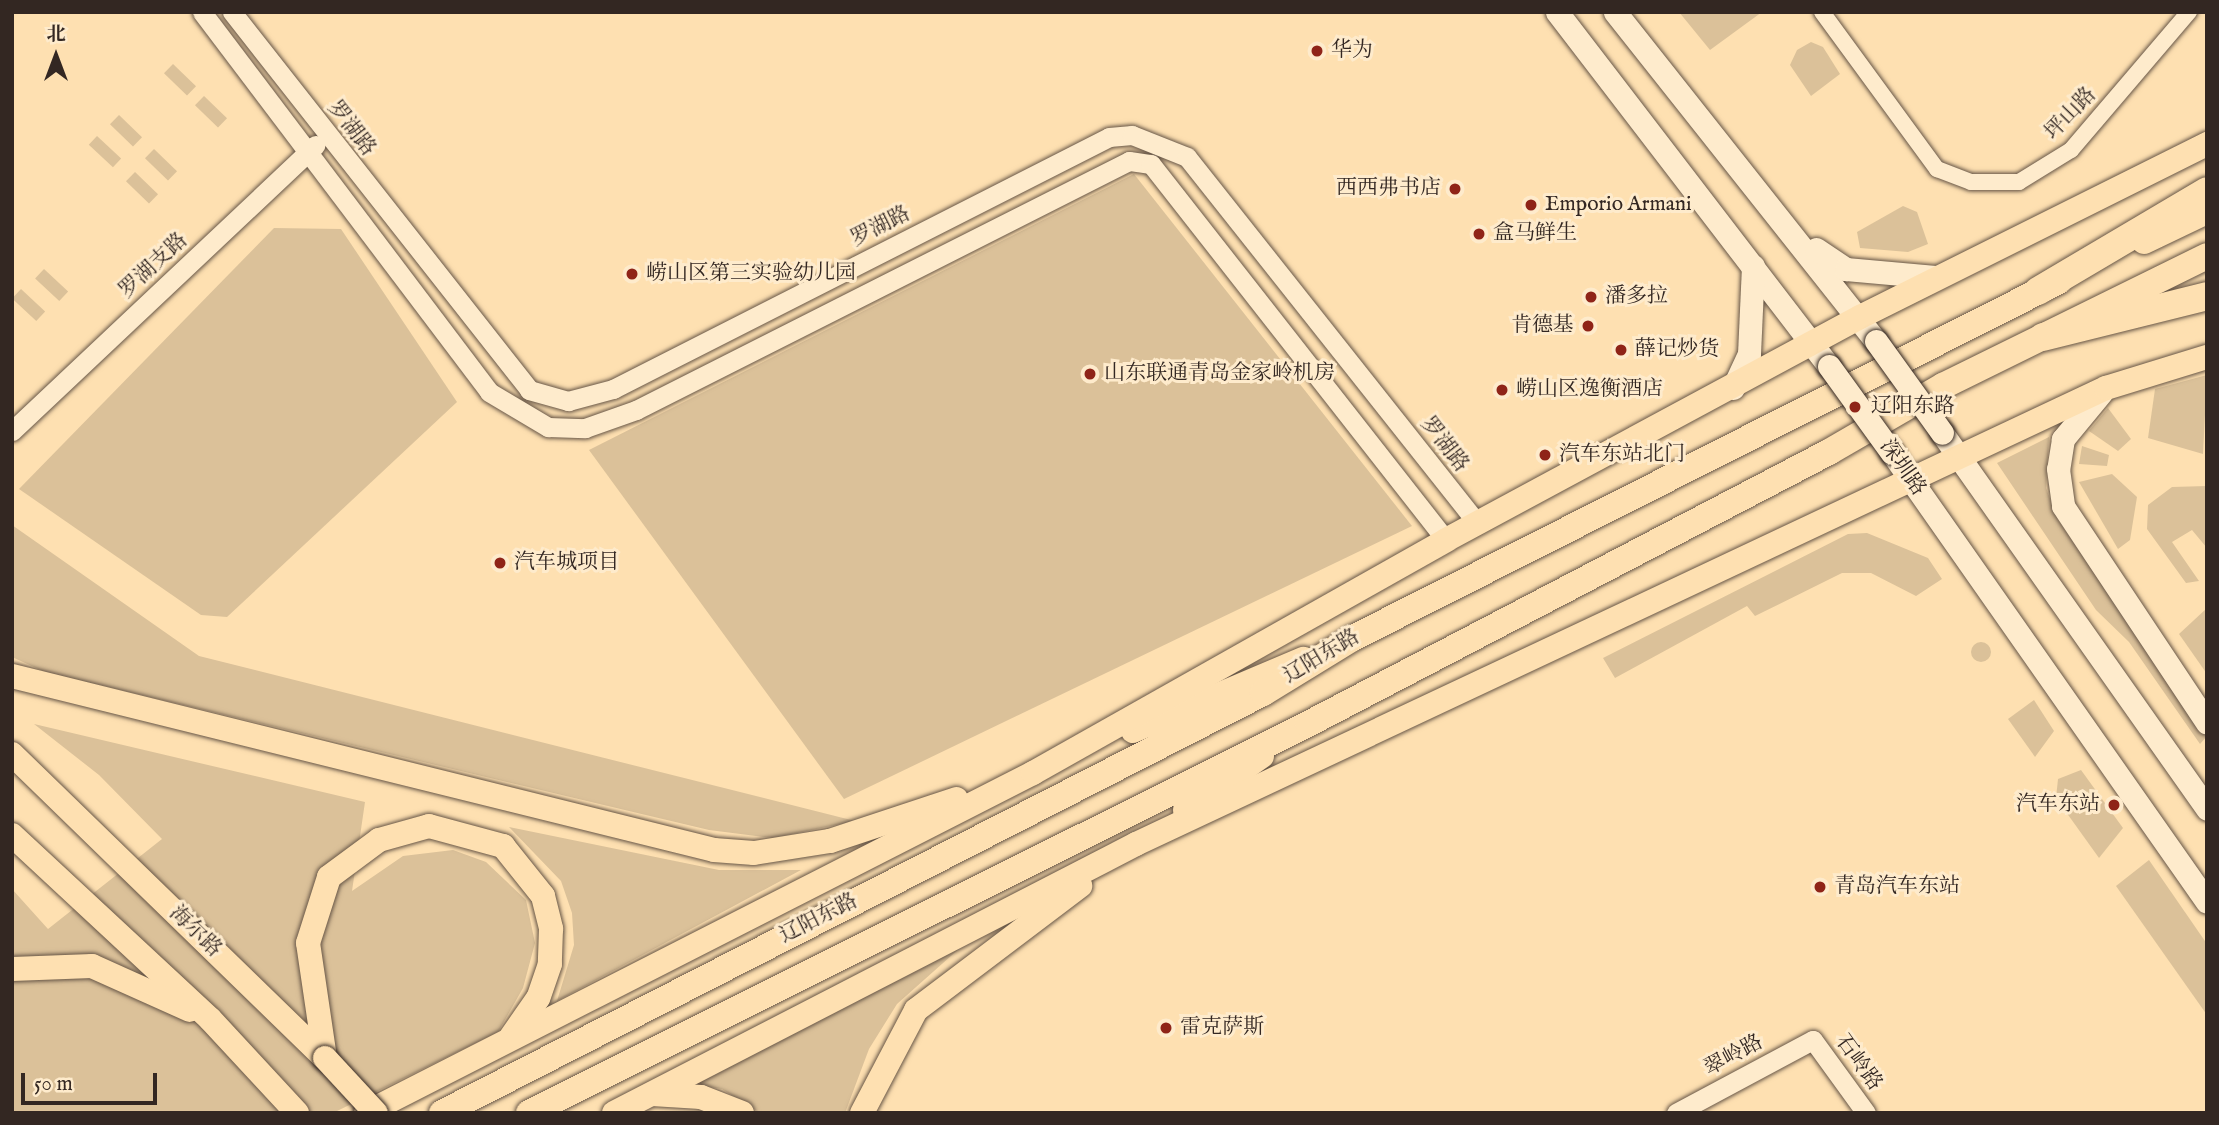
<!DOCTYPE html>
<html>
<head>
<meta charset="utf-8">
<style>
	body { margin:0 }
	#map { position:relative; width:2219px; height:1125px; overflow:hidden; background:#fee0b1; font-family:"IM FELL English","Noto Serif SC",serif }
	div>[style] { position:absolute }
	.green>* { inset:0; background:#dbc199; transform-origin:0 0 }
	.round { border-radius:50% }
	.roads { filter:drop-shadow(0 0 2px #665546) drop-shadow(0 0 2px #665546) }
	.minor>* { height:16px; margin:-8px; padding:0 8px; transform-origin:8px; border-radius:8px; background:#feebcc }
	.tertiary>* { height:19px; margin:-9.5px; padding:0 9.5px; transform-origin:9.5px; border-radius:9.5px; background:#feebcc }
	.secondary>* { height:23px; margin:-11.5px; padding:0 11.5px; transform-origin:11.5px; border-radius:11.5px; background:#feebcc }
	.primary>* { height:24px; margin:-12px; padding:0 12px; transform-origin:12px; border-radius:12px; background:#fee0b1 }
	.trunk>* { height:26px; margin:-13px; padding:0 13px; transform-origin:13px; border-radius:13px; background:#fee0b1 }
	.motorway>* { height:28px; margin:-14px; padding:0 14px; transform-origin:14px; border-radius:14px; background:#fee0b1 }
	.bridges { filter:drop-shadow(0 0 2px #332722) drop-shadow(0 0 2px #332722) }
	.secondary-bridge>* { height:23px; margin:-11.5px; padding:0 11.5px; transform-origin:11.5px; border-radius:11.5px; background:#feebcc }
	.primary-bridge>* { height:24px; margin:-12px; padding:0 12px; transform-origin:12px; border-radius:12px; background:#fee0b1 }
	.dots>* { width:19px; height:19px; translate:-50% -50%; box-sizing:border-box; border:4px solid #feebcc; border-radius:50% }
	span { translate:-50% -50%; white-space:nowrap; text-align:center; line-height:1.15; -webkit-text-stroke:6px #feebcc; paint-order:stroke }
	.poi-label { font-size:21px; color:#332722 }
	.left { translate:0 -50%; text-align:left }
	.right { translate:-100% -50%; text-align:right }
	.street-label { font-size:21px; color:#332722 }
	.frame { position:absolute; inset:0; border:14px solid #332722; pointer-events:none }
	.north { position:absolute; left:21px; top:21px; width:70px; height:70px; -webkit-text-stroke:5px #feebcc; paint-order:stroke; rotate:0deg; font-size:19px; font-weight:700; line-height:28px; text-align:center; color:#332722 }
	.north::after { content:''; display:block; margin:auto; width:24px; height:32px; background:#332722; clip-path:polygon(50% 0,100% 100%,50% 72%,0 100%) }
	.scale { position:absolute; left:21px; top:1073px; width:136px; height:32px; box-sizing:border-box; border:4px solid #332722; border-top:0; padding-left:9px; font-size:21px; line-height:24px; white-space:nowrap; color:#332722; -webkit-text-stroke:5px #feebcc; paint-order:stroke }
</style>
</head>
<body>
<div id="map">
	<div class="green">
		<div style="clip-path:polygon(1679px 12px,1762px 12px,1710px 50px)"></div>
		<div style="clip-path:polygon(1811px 42px,1823px 47px,1840px 74px,1811px 96px,1790px 65px,1797px 50px)"></div>
		<div style="left:173px;top:64px;width:32px;height:13px;rotate:44deg"></div>
		<div style="left:204px;top:96px;width:32px;height:13px;rotate:44deg"></div>
		<div style="left:119px;top:115px;width:32px;height:13px;rotate:44deg"></div>
		<div style="left:97px;top:136px;width:33px;height:12px;rotate:43deg"></div>
		<div style="left:154px;top:149px;width:32px;height:13px;rotate:44deg"></div>
		<div style="left:135px;top:172px;width:32px;height:13px;rotate:44deg"></div>
		<div style="clip-path:polygon(1134px 174px,1412px 526px,844px 799px,589px 450px)"></div>
		<div style="clip-path:polygon(1903px 206px,1917px 212px,1928px 244px,1908px 252px,1860px 248px,1857px 232px)"></div>
		<div style="clip-path:polygon(274px 228px,341px 229px,457px 402px,227px 617px,201px 615px,19px 489px)"></div>
		<div style="left:44px;top:269px;width:33px;height:13px;rotate:43deg"></div>
		<div style="left:21px;top:289px;width:33px;height:13px;rotate:43deg"></div>
		<div style="clip-path:polygon(2207px 375px,2203px 454px,2148px 438px,2155px 389px)"></div>
		<div style="clip-path:polygon(2108px 408px,2131px 439px,2118px 451px,2089px 431px)"></div>
		<div style="clip-path:polygon(2049px 437px,2046px 488px,2058px 520px,2207px 736px,2200px 744px,2129px 642px,2096px 610px,1997px 463px)"></div>
		<div style="clip-path:polygon(2082px 446px,2109px 455px,2107px 466px,2079px 464px)"></div>
		<div style="clip-path:polygon(2112px 474px,2137px 497px,2130px 540px,2118px 549px,2079px 482px)"></div>
		<div style="clip-path:polygon(2207px 486px,2207px 548px,2192px 530px,2172px 542px,2199px 581px,2186px 583px,2147px 529px,2148px 505px,2172px 487px)"></div>
		<div style="clip-path:polygon(12px 525px,199px 656px,855px 821px,773px 838px,709px 830px,45px 672px,12px 657px)"></div>
		<div style="clip-path:polygon(1867px 533px,1928px 558px,1942px 579px,1916px 596px,1871px 573px,1842px 573px,1755px 616px,1747px 606px,1615px 678px,1603px 658px,1848px 534px)"></div>
		<div style="clip-path:polygon(2207px 608px,2207px 674px,2179px 634px)"></div>
		<div class="round" style="left:1971px;top:642px;width:20px;height:20px"></div>
		<div style="clip-path:polygon(2034px 700px,2054px 731px,2035px 757px,2008px 719px)"></div>
		<div style="clip-path:polygon(34px 724px,365px 802px,352px 891px,403px 856px,453px 850px,486px 862px,526px 900px,535px 943px,523px 988px,498px 1032px,333px 1113px,12px 1113px,12px 889px,48px 929px,162px 839px,99px 775px)"></div>
		<div style="clip-path:polygon(2081px 770px,2123px 828px,2099px 858px,2056px 798px,2058px 779px)"></div>
		<div style="clip-path:polygon(509px 827px,719px 870px,801px 870px,557px 1001px,574px 945px,572px 913px,561px 881px)"></div>
		<div style="clip-path:polygon(2149px 860px,2207px 944px,2207px 1015px,2116px 886px)"></div>
		<div style="clip-path:polygon(961px 947px,897px 1004px,869px 1049px,845px 1113px,760px 1113px,722px 1089px,690px 1084px)"></div>
	</div>
	<div class="roads">
		<div class="minor">
			<div style="left:1822px;top:12px;width:195px;rotate:53.8deg"></div>
			<div style="left:1937px;top:169px;width:36px;rotate:21deg"></div>
			<div style="left:1971px;top:182px;width:48px"></div>
			<div style="left:2019px;top:182px;width:61px;rotate:-31.6deg"></div>
			<div style="left:2071px;top:150px;width:182px;rotate:-49.5deg"></div>
		</div>
		<div class="tertiary">
			<div style="left:202px;top:12px;width:476px;rotate:52.9deg"></div>
			<div style="left:489px;top:392px;width:69px;rotate:30.7deg"></div>
			<div style="left:548px;top:427px;width:37px;rotate:2deg"></div>
			<div style="left:585px;top:428px;width:54px;rotate:-19.4deg"></div>
			<div style="left:636px;top:410px;width:552px;rotate:-26.8deg"></div>
			<div style="left:1129px;top:161px;width:22px;rotate:8deg"></div>
			<div style="left:1151px;top:164px;width:478px;rotate:51.9deg"></div>
			<div style="left:232px;top:12px;width:481px;rotate:51.8deg"></div>
			<div style="left:529px;top:390px;width:41px;rotate:15.8deg"></div>
			<div style="left:568px;top:401px;width:47px;rotate:-14.9deg"></div>
			<div style="left:613px;top:389px;width:556px;rotate:-26.93deg"></div>
			<div style="left:1109px;top:137px;width:23px;rotate:-5deg"></div>
			<div style="left:1132px;top:135px;width:59px;rotate:21.8deg"></div>
			<div style="left:1187px;top:157px;width:467px;rotate:51.6deg"></div>
			<div style="left:12px;top:431px;width:417px;rotate:-43.3deg"></div>
			<div style="left:1676px;top:1113px;width:155px;rotate:-28.1deg"></div>
			<div style="left:1813px;top:1040px;width:90px;rotate:54deg"></div>
		</div>
		<div class="secondary">
			<div style="left:1557px;top:12px;width:446px;rotate:52.5deg"></div>
			<div style="left:1615px;top:12px;width:420px;rotate:51.6deg"></div>
			<div style="left:1816px;top:249px;width:36px;rotate:34deg"></div>
			<div style="left:1846px;top:269px;width:89px;rotate:5.1deg"></div>
			<div style="left:1733px;top:388px;width:38px;rotate:-65deg"></div>
			<div style="left:1749px;top:354px;width:88px;rotate:-87.4deg"></div>
			<div style="left:2101px;top:393px;width:60px;rotate:129.6deg"></div>
			<div style="left:2063px;top:439px;width:30px;rotate:99deg"></div>
			<div style="left:2058px;top:469px;width:37px;rotate:82deg"></div>
			<div style="left:2063px;top:506px;width:260px;rotate:56.4deg"></div>
			<div style="left:1942px;top:433px;width:460px;rotate:54.8deg"></div>
			<div style="left:1892px;top:453px;width:548px;rotate:54.95deg"></div>
		</div>
		<div class="primary">
			<div style="left:12px;top:676px;width:723px;rotate:13.92deg"></div>
			<div style="left:714px;top:850px;width:40px;rotate:4.3deg"></div>
			<div style="left:754px;top:853px;width:77px;rotate:-9deg"></div>
			<div style="left:830px;top:841px;width:133px;rotate:-18.4deg"></div>
			<div style="left:1133px;top:731px;width:185px;rotate:-23deg"></div>
			<div style="left:12px;top:754px;width:436px;rotate:44.2deg"></div>
			<div style="left:1185px;top:810px;width:94px;rotate:-35deg"></div>
			<div style="left:12px;top:835px;width:270px;rotate:42.9deg"></div>
			<div style="left:210px;top:1019px;width:128px;rotate:47.2deg"></div>
			<div style="left:12px;top:969px;width:80px;rotate:-2.1deg"></div>
			<div style="left:92px;top:966px;width:107px;rotate:24.2deg"></div>
			<div style="left:325px;top:1058px;width:116px;rotate:-98.4deg"></div>
			<div style="left:308px;top:943px;width:69px;rotate:-72.3deg"></div>
			<div style="left:329px;top:877px;width:62px;rotate:-36.5deg"></div>
			<div style="left:379px;top:840px;width:52px;rotate:-15.6deg"></div>
			<div style="left:429px;top:826px;width:77px;rotate:15.1deg"></div>
			<div style="left:503px;top:846px;width:64px;rotate:51.3deg"></div>
			<div style="left:543px;top:896px;width:34px;rotate:76deg"></div>
			<div style="left:551px;top:929px;width:35px;rotate:92deg"></div>
			<div style="left:550px;top:964px;width:36px;rotate:109deg"></div>
			<div style="left:538px;top:998px;width:47px;rotate:124.7deg"></div>
			<div style="left:652px;top:1094px;width:49px;rotate:3.5deg"></div>
			<div style="left:701px;top:1097px;width:44px;rotate:21.3deg"></div>
			<div style="left:366px;top:1113px;width:749px;rotate:-27.01deg"></div>
			<div style="left:1033px;top:773px;width:474px;rotate:-29.4deg"></div>
			<div style="left:1446px;top:540px;width:470px;rotate:-28.3deg"></div>
			<div style="left:1860px;top:317px;width:388px;rotate:-26.5deg"></div>
			<div style="left:614px;top:1113px;width:587px;rotate:-27.26deg"></div>
			<div style="left:1136px;top:844px;width:1072px;rotate:-25.18deg"></div>
			<div style="left:2106px;top:388px;width:106px;rotate:-17.1deg"></div>
			<div style="left:862px;top:1113px;width:116px;rotate:-62.3deg"></div>
			<div style="left:916px;top:1010px;width:206px;rotate:-37.1deg"></div>
		</div>
		<div class="trunk">
			<div style="left:2144px;top:241px;width:70px;rotate:-25.5deg"></div>
			<div style="left:442px;top:1113px;width:922px;rotate:-27.09deg"></div>
			<div style="left:1263px;top:693px;width:103px;rotate:-31.5deg"></div>
			<div style="left:1351px;top:639px;width:793px;rotate:-26.82deg"></div>
			<div style="left:529px;top:1113px;width:871px;rotate:-26.54deg"></div>
			<div style="left:1308px;top:724px;width:588px;rotate:-27.57deg"></div>
			<div style="left:1829px;top:452px;width:132px;rotate:-30.1deg"></div>
			<div style="left:1943px;top:386px;width:294px;rotate:-26.2deg"></div>
		</div>
		<div class="motorway">
			<div style="left:2038px;top:291px;width:196px;rotate:-30.6deg"></div>
			<div style="left:2043px;top:337px;width:169px;rotate:-14deg"></div>
		</div>
	</div>
	<div class="bridges">
		<div class="secondary-bridge">
			<div style="left:1876px;top:341px;width:113px;rotate:54.3deg"></div>
			<div style="left:1829px;top:366px;width:107px;rotate:54.1deg"></div>
		</div>
		<div class="primary-bridge">
			<div style="left:325px;top:1058px;width:75px;rotate:47.2deg"></div>
		</div>
	</div>
	<div class="dots">
		<div style="left:1317px;top:51px;background:#8f2418"></div>
		<div style="left:1455px;top:189px;background:#8f2418"></div>
		<div style="left:1531px;top:205px;background:#8f2418"></div>
		<div style="left:1479px;top:234px;background:#8f2418"></div>
		<div style="left:632px;top:274px;background:#8f2418"></div>
		<div style="left:1591px;top:297px;background:#8f2418"></div>
		<div style="left:1588px;top:326px;background:#8f2418"></div>
		<div style="left:1621px;top:350px;background:#8f2418"></div>
		<div style="left:1090px;top:374px;background:#8f2418"></div>
		<div style="left:1502px;top:390px;background:#8f2418"></div>
		<div style="left:1855px;top:407px;background:#8f2418"></div>
		<div style="left:1545px;top:455px;background:#8f2418"></div>
		<div style="left:500px;top:563px;background:#8f2418"></div>
		<div style="left:2114px;top:805px;background:#8f2418"></div>
		<div style="left:1820px;top:887px;background:#8f2418"></div>
		<div style="left:1166px;top:1028px;background:#8f2418"></div>
	</div>
	<div class="poi-label">
		<span class="left" style="left:1331px;top:51px">华为</span>
		<span class="right" style="left:1441px;top:189px">西西弗书店</span>
		<span class="left" style="left:1545px;top:205px">Emporio Armani</span>
		<span class="left" style="left:1493px;top:234px">盒马鲜生</span>
		<span class="left" style="left:646px;top:274px">崂山区第三实验幼儿园</span>
		<span class="left" style="left:1605px;top:297px">潘多拉</span>
		<span class="right" style="left:1574px;top:326px">肯德基</span>
		<span class="left" style="left:1635px;top:350px">薛记炒货</span>
		<span class="left" style="left:1104px;top:374px">山东联通青岛金家岭机房</span>
		<span class="left" style="left:1516px;top:390px">崂山区逸衡酒店</span>
		<span class="left" style="left:1871px;top:407px">辽阳东路</span>
		<span class="left" style="left:1559px;top:455px">汽车东站北门</span>
		<span class="left" style="left:514px;top:563px">汽车城项目</span>
		<span class="right" style="left:2100px;top:805px">汽车东站</span>
		<span class="left" style="left:1834px;top:887px">青岛汽车东站</span>
		<span class="left" style="left:1180px;top:1028px">雷克萨斯</span>
	</div>
	<div class="street-label">
		<span style="left:2071px;top:114px;rotate:-46deg">坪山路</span>
		<span style="left:351px;top:129px;rotate:52deg">罗湖路</span>
		<span style="left:881px;top:227px;rotate:-27deg">罗湖路</span>
		<span style="left:154px;top:266px;rotate:-43deg">罗湖支路</span>
		<span style="left:1444px;top:445px;rotate:52deg">罗湖路</span>
		<span style="left:1902px;top:468px;rotate:55deg">深圳路</span>
		<span style="left:1322px;top:657px;rotate:-31deg">辽阳东路</span>
		<span style="left:819px;top:919px;rotate:-27deg">辽阳东路</span>
		<span style="left:195px;top:932px;rotate:44deg">海尔路</span>
		<span style="left:1734px;top:1056px;rotate:-28deg">翠岭路</span>
		<span style="left:1858px;top:1063px;rotate:54deg">石岭路</span>
	</div>
	<div class="frame"></div>
	<div class="north">北</div>
	<div class="scale">50 m</div>
</div>
</body>
</html>
